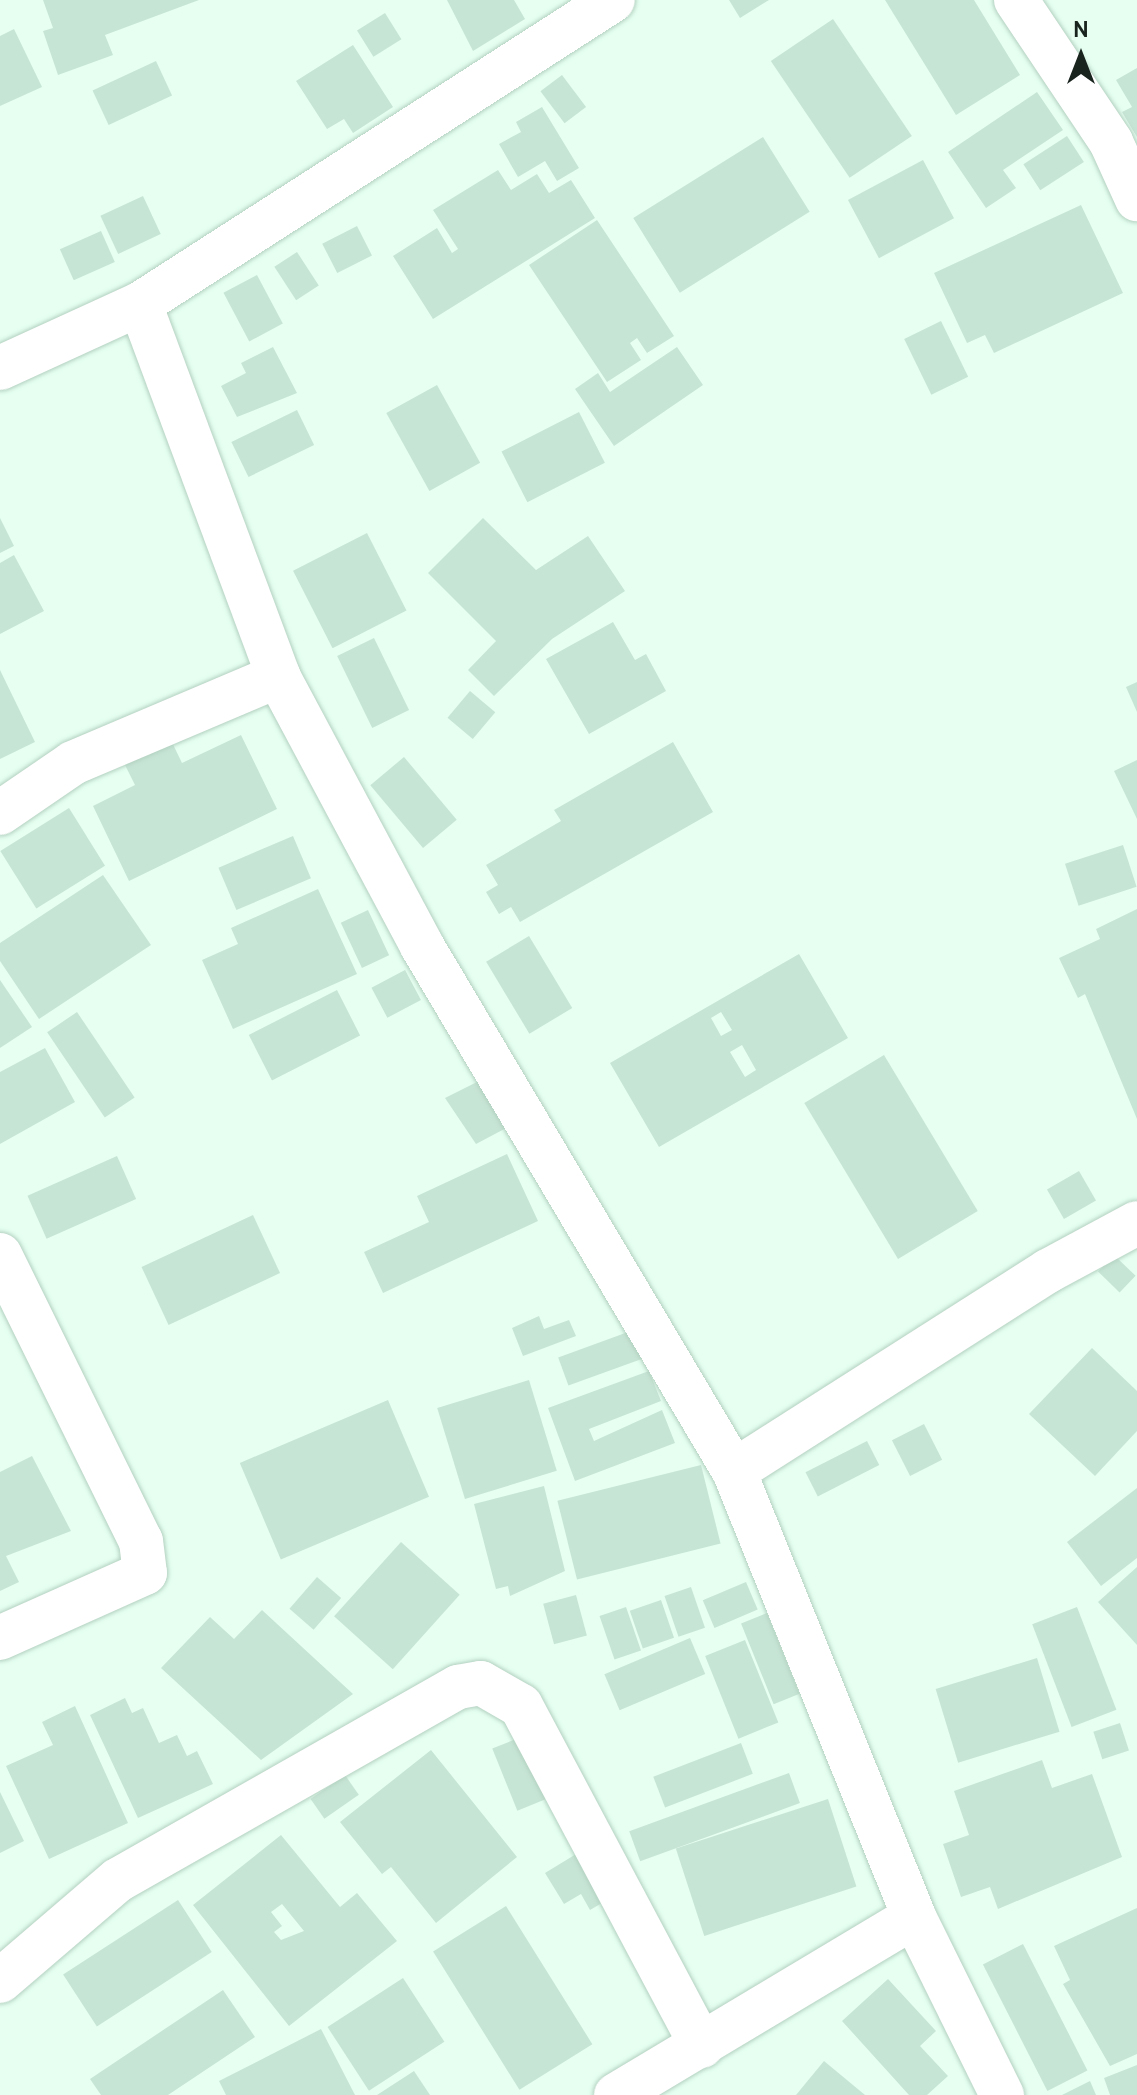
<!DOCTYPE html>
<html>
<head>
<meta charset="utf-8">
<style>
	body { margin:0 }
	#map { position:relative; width:1137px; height:2095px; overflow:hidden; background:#e6fff1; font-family:Overpass,sans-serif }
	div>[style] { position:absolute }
	.building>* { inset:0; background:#c7e5d5; transform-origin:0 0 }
	.roads { filter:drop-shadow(0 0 2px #b3d1c0) drop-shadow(0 0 2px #b3d1c0) }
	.minor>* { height:44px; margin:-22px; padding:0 22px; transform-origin:22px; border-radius:22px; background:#fff }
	span { translate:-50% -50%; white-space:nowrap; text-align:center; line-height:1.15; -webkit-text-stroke:6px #e6fff1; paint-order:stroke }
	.north { position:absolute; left:1041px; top:16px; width:80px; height:80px; -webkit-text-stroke:6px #e6fff1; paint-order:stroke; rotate:0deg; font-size:22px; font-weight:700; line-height:32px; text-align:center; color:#19241e }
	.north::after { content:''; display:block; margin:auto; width:28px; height:36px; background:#19241e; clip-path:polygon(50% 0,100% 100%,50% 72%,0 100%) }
</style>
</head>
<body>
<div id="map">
	<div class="building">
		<div style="clip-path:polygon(43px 0,199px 0,105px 35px,113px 55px,58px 75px,43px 31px,53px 28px)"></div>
		<div style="clip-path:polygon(447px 0,514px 0,525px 19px,473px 51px)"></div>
		<div style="clip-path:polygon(729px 0,769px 0,740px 18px)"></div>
		<div style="clip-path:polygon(885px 0,974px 0,1020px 75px,956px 115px)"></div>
		<div style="left:385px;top:13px;width:31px;height:33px;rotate:58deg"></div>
		<div style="left:833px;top:19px;width:141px;height:75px;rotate:56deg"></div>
		<div style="clip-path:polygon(14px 29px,42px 87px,0 106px,0 36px)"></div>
		<div style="clip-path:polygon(353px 45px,393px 107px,353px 133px,344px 119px,327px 129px,296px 81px)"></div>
		<div style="left:156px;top:61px;width:38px;height:70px;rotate:65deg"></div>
		<div style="clip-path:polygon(1137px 68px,1137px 137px,1122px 112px,1132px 107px,1116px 80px)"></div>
		<div style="left:562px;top:75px;width:40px;height:27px;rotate:53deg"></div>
		<div style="clip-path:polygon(1037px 92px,1063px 130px,1003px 170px,1016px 188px,986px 208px,948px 152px)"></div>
		<div style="clip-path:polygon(542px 107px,579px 168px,557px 181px,545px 161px,518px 177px,499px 144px,521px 132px,516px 122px)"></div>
		<div style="left:1067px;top:136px;width:31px;height:52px;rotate:57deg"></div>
		<div style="left:763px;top:137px;width:88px;height:153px;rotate:58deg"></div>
		<div style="left:923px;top:160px;width:66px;height:85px;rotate:62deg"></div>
		<div style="clip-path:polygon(498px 170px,511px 190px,537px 174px,549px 193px,571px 180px,595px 218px,433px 319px,393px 256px,437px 228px,452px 253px,458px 249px,433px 210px)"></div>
		<div style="left:143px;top:196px;width:42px;height:47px;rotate:65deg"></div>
		<div style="clip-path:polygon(1081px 205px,1123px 293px,994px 353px,985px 335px,967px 343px,934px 273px)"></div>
		<div style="clip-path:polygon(597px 220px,674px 336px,647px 353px,637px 338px,630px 343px,641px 360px,607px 382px,529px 265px)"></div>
		<div style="left:357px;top:226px;width:33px;height:39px;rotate:63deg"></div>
		<div style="left:101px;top:231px;width:34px;height:45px;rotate:66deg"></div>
		<div style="left:297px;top:252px;width:40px;height:27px;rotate:57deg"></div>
		<div style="left:257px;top:275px;width:55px;height:38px;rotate:62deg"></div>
		<div style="left:941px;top:321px;width:62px;height:41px;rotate:64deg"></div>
		<div style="clip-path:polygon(273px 347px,297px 393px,237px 417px,221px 386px,246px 373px,241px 363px)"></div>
		<div style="clip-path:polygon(677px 347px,703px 385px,614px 446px,575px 389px,598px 373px,610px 392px)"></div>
		<div style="left:437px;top:385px;width:89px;height:58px;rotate:61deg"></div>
		<div style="left:297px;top:410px;width:39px;height:73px;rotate:64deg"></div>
		<div style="left:579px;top:412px;width:57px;height:87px;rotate:63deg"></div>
		<div style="clip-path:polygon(0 518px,14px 546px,0 553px)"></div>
		<div style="clip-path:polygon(483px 518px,536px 570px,588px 536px,625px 591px,552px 639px,494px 696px,468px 670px,496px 641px,428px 573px)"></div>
		<div style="left:367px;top:533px;width:87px;height:83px;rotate:63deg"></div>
		<div style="clip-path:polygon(14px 555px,44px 611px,0 634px,0 563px)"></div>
		<div style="clip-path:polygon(613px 622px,635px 660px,646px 654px,666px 691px,589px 734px,546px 659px)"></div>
		<div style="left:374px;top:638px;width:80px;height:41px;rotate:64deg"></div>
		<div style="clip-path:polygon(0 670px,35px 742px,0 759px)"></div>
		<div style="clip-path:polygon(1137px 682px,1137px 712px,1126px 687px)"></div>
		<div style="left:470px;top:691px;width:33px;height:35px;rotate:40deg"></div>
		<div style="clip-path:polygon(167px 732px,182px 763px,241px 735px,277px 809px,129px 881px,93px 806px,135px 785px,120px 755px)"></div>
		<div style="clip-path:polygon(673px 742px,713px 812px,520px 922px,511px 907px,499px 914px,486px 892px,498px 885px,486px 865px,561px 821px,554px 810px)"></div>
		<div style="left:404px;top:757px;width:82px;height:44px;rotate:50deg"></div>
		<div style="clip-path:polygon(1137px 760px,1137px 819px,1114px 771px)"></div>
		<div style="left:69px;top:808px;width:68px;height:81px;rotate:58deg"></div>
		<div style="left:293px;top:836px;width:46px;height:81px;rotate:67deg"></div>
		<div style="left:1123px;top:845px;width:44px;height:61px;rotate:72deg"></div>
		<div style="clip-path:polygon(103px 875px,151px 945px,39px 1019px,0 961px,0 943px)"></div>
		<div style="clip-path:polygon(318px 889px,357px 974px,233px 1029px,202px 960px,238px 944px,231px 928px)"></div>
		<div style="clip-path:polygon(1137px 909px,1137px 1119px,1085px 994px,1078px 998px,1059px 958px,1100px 939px,1096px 929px)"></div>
		<div style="left:368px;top:910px;width:50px;height:30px;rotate:65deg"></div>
		<div style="left:529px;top:936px;width:84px;height:50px;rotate:59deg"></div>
		<div style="clip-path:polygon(evenodd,799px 954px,848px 1038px,659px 1147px,610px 1063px,799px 954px,721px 1012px,732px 1030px,721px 1036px,711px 1018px,721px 1012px,799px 954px,742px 1045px,756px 1070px,745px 1077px,730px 1052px,742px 1045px)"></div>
		<div style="left:405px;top:970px;width:34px;height:38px;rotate:62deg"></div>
		<div style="clip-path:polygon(0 980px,32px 1027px,0 1048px)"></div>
		<div style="left:337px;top:990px;width:51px;height:99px;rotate:63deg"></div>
		<div style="left:77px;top:1012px;width:103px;height:36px;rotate:56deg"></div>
		<div style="clip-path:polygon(45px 1048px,75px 1102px,0 1144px,0 1072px)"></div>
		<div style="left:884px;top:1055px;width:182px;height:93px;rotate:59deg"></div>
		<div style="clip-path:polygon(485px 1078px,510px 1126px,476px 1144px,445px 1098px)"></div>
		<div style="clip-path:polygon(507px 1154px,538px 1221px,383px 1293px,364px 1252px,429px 1222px,417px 1196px)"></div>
		<div style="left:117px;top:1156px;width:47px;height:98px;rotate:66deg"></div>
		<div style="left:1079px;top:1171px;width:34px;height:37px;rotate:60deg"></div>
		<div style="left:253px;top:1215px;width:64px;height:123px;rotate:65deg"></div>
		<div style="left:1114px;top:1255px;width:30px;height:23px;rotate:44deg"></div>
		<div style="clip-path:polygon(539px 1316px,544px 1329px,569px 1320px,576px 1336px,523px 1356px,512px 1328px)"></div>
		<div style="left:639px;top:1328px;width:30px;height:86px;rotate:70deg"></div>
		<div style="clip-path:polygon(1092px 1348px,1137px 1391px,1137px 1431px,1095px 1476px,1029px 1414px)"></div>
		<div style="clip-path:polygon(649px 1371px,661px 1401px,589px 1429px,594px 1441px,662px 1410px,675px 1443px,575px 1481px,548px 1408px)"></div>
		<div style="left:529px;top:1380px;width:95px;height:96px;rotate:73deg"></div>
		<div style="left:388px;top:1400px;width:105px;height:161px;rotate:67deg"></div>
		<div style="left:924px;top:1424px;width:40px;height:36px;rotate:63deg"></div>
		<div style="left:867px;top:1441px;width:27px;height:69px;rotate:63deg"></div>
		<div style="clip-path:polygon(32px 1456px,71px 1531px,6px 1556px,19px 1582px,0 1591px,0 1472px)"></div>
		<div style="left:701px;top:1465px;width:81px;height:148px;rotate:76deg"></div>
		<div style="clip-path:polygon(544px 1486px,565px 1571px,510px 1596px,508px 1586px,496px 1589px,474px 1504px)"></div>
		<div style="clip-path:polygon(1137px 1488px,1137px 1558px,1101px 1586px,1067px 1542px)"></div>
		<div style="left:401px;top:1542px;width:79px;height:100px;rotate:42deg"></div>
		<div style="clip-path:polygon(1137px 1567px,1137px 1645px,1098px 1602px)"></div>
		<div style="left:317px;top:1577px;width:32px;height:42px;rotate:41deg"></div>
		<div style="left:746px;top:1582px;width:30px;height:47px;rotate:67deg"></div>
		<div style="left:691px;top:1587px;width:43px;height:28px;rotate:71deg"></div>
		<div style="left:576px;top:1595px;width:42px;height:34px;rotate:75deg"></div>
		<div style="left:661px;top:1600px;width:40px;height:33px;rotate:71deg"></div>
		<div style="left:626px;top:1607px;width:46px;height:28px;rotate:71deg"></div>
		<div style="left:1077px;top:1607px;width:110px;height:48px;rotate:69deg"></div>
		<div style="clip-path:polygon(262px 1610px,353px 1694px,261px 1760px,161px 1668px,210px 1617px,234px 1639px)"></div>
		<div style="left:767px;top:1613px;width:87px;height:28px;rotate:68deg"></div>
		<div style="left:690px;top:1638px;width:39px;height:93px;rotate:67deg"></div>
		<div style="left:745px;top:1640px;width:89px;height:43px;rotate:68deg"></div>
		<div style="left:1037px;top:1658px;width:77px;height:106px;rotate:73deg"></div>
		<div style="clip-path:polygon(125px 1698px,132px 1713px,143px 1708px,159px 1743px,177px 1735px,187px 1756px,197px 1751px,213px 1784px,138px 1818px,90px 1715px)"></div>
		<div style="clip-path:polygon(75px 1706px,128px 1823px,49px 1859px,6px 1766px,53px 1745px,42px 1722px)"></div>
		<div style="left:1120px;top:1723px;width:29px;height:28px;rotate:72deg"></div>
		<div style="left:521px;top:1737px;width:67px;height:31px;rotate:68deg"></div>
		<div style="left:741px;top:1743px;width:33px;height:94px;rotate:69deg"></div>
		<div style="clip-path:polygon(431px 1750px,517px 1857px,436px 1923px,391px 1867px,382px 1874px,340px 1822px)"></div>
		<div style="clip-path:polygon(1042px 1760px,1052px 1788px,1092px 1774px,1122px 1857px,998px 1909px,990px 1887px,961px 1897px,943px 1844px,969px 1835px,954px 1791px)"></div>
		<div style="left:789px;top:1773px;width:32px;height:170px;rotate:70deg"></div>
		<div style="left:345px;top:1775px;width:24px;height:42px;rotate:55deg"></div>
		<div style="clip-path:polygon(0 1792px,24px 1841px,0 1853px)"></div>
		<div style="left:828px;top:1799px;width:92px;height:160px;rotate:72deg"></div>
		<div style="clip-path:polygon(evenodd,281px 1835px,340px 1907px,357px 1893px,397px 1941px,289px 2026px,193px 1905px,281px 1835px,282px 1904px,304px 1931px,281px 1940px,274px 1932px,282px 1926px,271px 1912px,282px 1904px)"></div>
		<div style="clip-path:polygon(586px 1848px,614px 1896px,590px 1910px,581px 1894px,564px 1904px,545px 1873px)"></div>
		<div style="left:178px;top:1900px;width:62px;height:137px;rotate:57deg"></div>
		<div style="left:506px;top:1906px;width:163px;height:86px;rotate:58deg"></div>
		<div style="clip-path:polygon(1137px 1908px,1137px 2054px,1110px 2066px,1063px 1984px,1070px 1980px,1054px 1946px)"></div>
		<div style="left:1023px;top:1944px;width:142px;height:45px;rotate:63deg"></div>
		<div style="left:403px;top:1978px;width:76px;height:90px;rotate:57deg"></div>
		<div style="clip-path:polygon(888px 1979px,936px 2031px,920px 2046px,948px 2076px,927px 2095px,909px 2095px,842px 2021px)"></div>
		<div style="clip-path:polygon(223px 1990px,255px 2037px,168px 2095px,101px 2095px,90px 2079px)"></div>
		<div style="clip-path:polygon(321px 2029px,355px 2095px,226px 2095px,219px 2081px)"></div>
		<div style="clip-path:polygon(824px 2061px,865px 2095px,796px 2095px)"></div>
		<div style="clip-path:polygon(1137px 2065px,1137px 2095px,1110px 2095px,1104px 2078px)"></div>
		<div style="clip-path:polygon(414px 2071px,430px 2095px,377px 2095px)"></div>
		<div style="clip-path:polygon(1090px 2081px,1096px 2095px,1062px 2095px)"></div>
	</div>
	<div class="roads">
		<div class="minor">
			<div style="left:1016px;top:0;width:171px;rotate:56.2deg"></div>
			<div style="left:1111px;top:142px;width:63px;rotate:65.5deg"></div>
			<div style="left:140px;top:304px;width:397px;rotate:69.6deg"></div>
			<div style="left:278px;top:676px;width:306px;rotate:61.9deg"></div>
			<div style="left:422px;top:946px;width:611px;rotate:59.28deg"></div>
			<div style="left:734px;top:1471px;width:481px;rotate:68deg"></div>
			<div style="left:914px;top:1917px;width:199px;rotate:63.7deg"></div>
			<div style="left:0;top:368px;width:154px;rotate:-24.6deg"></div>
			<div style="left:140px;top:304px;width:562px;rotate:-32.73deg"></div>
			<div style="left:0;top:813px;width:88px;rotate:-34.4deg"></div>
			<div style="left:73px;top:763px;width:223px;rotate:-23deg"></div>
			<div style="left:0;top:1255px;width:319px;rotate:63.8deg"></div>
			<div style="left:141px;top:1541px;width:32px;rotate:83deg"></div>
			<div style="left:145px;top:1573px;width:159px;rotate:155.9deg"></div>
			<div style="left:734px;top:1471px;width:372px;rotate:-32.5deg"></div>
			<div style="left:1048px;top:1271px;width:101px;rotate:-28.3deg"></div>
			<div style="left:0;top:1981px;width:155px;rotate:-40.6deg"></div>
			<div style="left:118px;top:1880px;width:391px;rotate:-29.6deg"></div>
			<div style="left:458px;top:1687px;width:23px;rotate:-10deg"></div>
			<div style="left:481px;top:1683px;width:46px;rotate:29.9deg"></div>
			<div style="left:521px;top:1706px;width:385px;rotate:62deg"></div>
			<div style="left:616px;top:2095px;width:347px;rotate:-30.9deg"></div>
		</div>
	</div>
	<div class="north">N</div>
</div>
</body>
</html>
